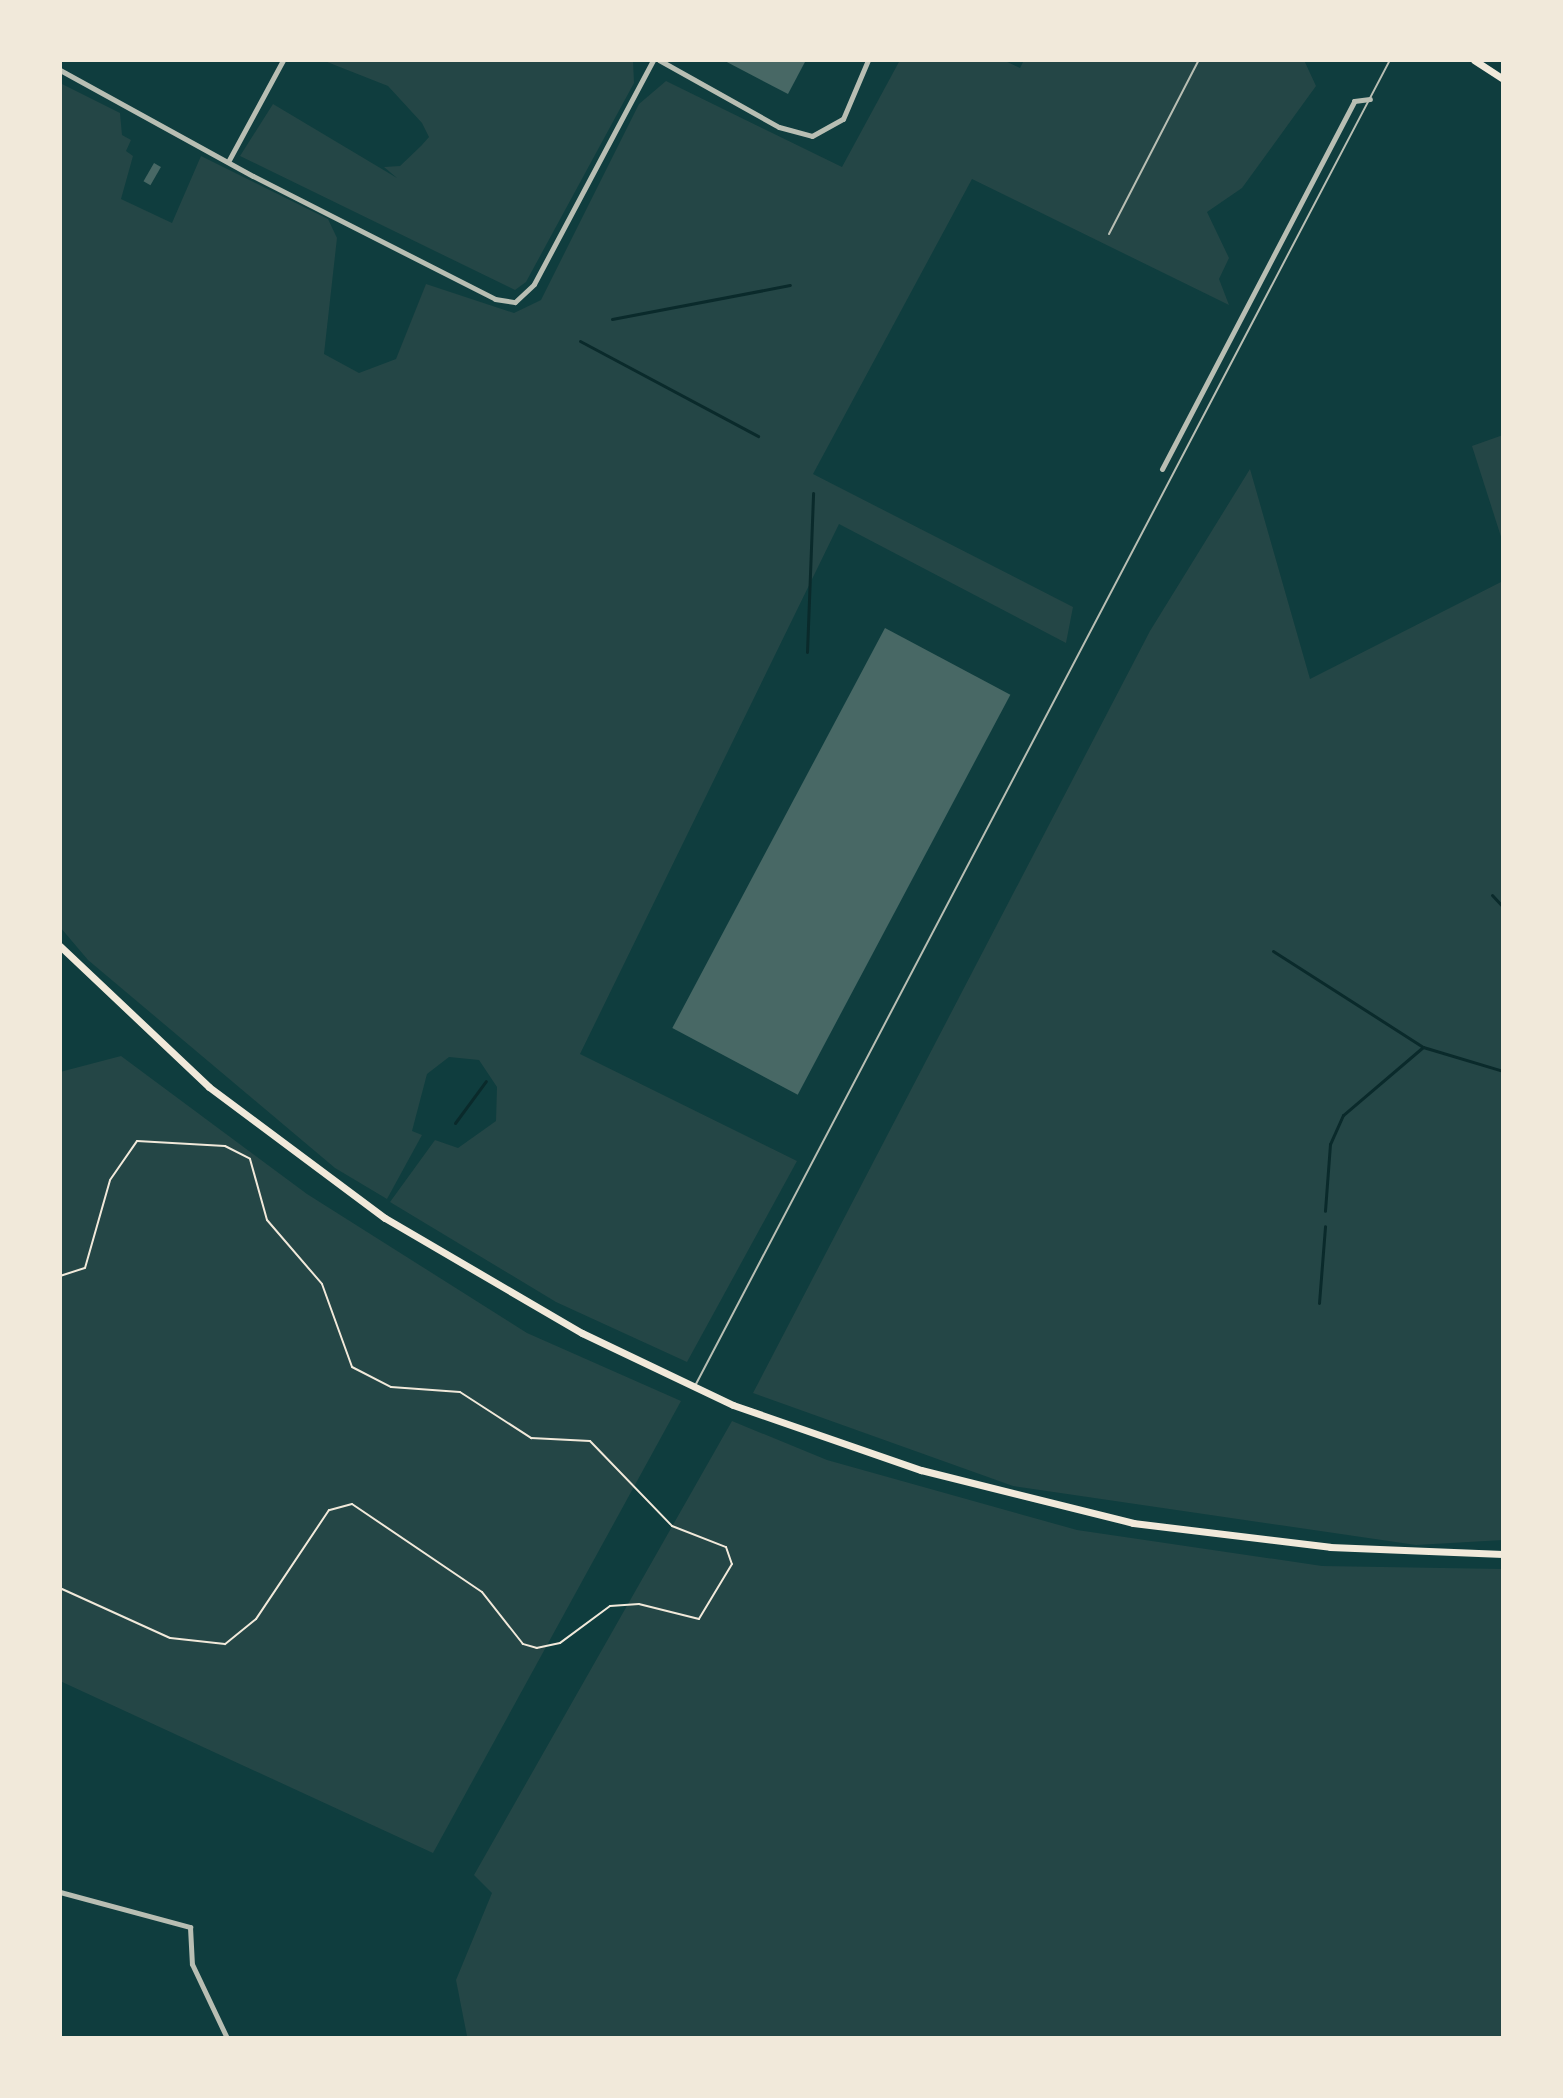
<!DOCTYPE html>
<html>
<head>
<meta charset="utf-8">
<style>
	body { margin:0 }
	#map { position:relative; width:1563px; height:2098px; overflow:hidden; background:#0f3d3e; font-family:"Public Sans",sans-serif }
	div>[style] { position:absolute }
	.green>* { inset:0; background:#244646 }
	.stream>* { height:3px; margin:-1.5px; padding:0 1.5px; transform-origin:1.5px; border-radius:1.5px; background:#0a2a2b }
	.building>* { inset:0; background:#486865; transform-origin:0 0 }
	.path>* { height:2px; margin:-1px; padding:0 1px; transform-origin:1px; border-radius:1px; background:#f1e9da }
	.service>* { height:2px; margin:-1px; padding:0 1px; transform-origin:1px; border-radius:1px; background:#b8beb3 }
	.minor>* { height:5px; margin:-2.5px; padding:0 2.5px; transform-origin:2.5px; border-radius:2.5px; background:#b8beb3 }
	.secondary>* { height:7px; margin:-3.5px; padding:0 3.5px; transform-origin:3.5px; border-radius:3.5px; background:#f1e9da }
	span { translate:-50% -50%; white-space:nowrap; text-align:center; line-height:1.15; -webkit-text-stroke:6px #f1e9da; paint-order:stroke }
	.frame { position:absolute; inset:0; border:62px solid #f1e9da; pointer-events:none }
</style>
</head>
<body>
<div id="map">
	<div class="green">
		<div style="clip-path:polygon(322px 60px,633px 60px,634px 83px,526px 282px,515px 290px,240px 156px,273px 104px,397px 178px,384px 167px,400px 166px,421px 146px,429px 137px,422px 123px,388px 86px)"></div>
		<div style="clip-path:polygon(900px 60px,1003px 60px,1020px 68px,1024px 60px,1304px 60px,1316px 86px,1242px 188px,1207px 212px,1229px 258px,1219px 279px,1229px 305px,972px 179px,813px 474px,1073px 607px,1066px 643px,839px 524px,580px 1054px,797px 1161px,687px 1362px,556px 1302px,390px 1202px,435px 1140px,458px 1148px,496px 1121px,497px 1087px,479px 1060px,449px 1057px,427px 1074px,412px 1131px,422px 1135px,387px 1199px,335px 1168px,88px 960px,60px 927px,60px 83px,120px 113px,122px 135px,131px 140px,126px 151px,133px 156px,121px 199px,172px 223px,201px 156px,328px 219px,337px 238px,324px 354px,359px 373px,396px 359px,426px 284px,514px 313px,541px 300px,639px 104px,666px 81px,842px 167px)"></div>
		<div style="clip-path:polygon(1503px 435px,1503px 543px,1472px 446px)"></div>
		<div style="clip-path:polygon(1250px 469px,1310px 679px,1503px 581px,1503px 1540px,1416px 1545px,1013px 1486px,753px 1393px,1150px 631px)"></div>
		<div style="clip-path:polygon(121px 1056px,307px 1194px,527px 1333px,681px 1401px,433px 1853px,60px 1681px,60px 1072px)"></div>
		<div style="clip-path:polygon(732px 1421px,827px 1460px,1077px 1530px,1322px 1566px,1503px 1569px,1503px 2038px,467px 2036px,456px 1980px,492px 1893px,474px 1875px)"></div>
	</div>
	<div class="stream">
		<div style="left:612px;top:319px;width:181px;rotate:-10.8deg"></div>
		<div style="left:580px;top:341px;width:202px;rotate:28.1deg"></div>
		<div style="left:807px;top:652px;width:159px;rotate:-87.8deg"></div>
		<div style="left:1492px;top:895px;width:16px;rotate:47deg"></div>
		<div style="left:1273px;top:951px;width:178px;rotate:32.6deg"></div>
		<div style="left:1423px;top:1047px;width:105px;rotate:139.6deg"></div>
		<div style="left:1343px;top:1115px;width:32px;rotate:114deg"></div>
		<div style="left:1330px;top:1144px;width:67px;rotate:94.3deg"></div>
		<div style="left:1423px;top:1047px;width:84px;rotate:16.7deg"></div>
		<div style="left:455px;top:1123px;width:52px;rotate:-53.6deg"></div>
		<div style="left:1319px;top:1303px;width:77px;rotate:-85.5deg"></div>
	</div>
	<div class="building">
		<div style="clip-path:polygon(723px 60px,806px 60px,788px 94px)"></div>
		<div style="left:154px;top:163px;width:8px;height:21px;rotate:30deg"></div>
		<div style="left:885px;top:628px;width:142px;height:453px;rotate:28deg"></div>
	</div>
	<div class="path">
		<div style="left:60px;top:1276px;width:26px;rotate:-18deg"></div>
		<div style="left:85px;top:1268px;width:91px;rotate:-74.1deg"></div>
		<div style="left:110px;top:1180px;width:47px;rotate:-55.3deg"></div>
		<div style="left:137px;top:1141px;width:88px;rotate:3.3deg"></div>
		<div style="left:225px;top:1146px;width:28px;rotate:27deg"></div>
		<div style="left:250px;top:1159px;width:63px;rotate:74.4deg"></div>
		<div style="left:267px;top:1220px;width:84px;rotate:49.3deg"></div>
		<div style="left:322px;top:1284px;width:88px;rotate:70.1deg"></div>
		<div style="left:352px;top:1367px;width:44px;rotate:27.1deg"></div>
		<div style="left:391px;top:1387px;width:69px;rotate:4.1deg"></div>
		<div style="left:460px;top:1392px;width:85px;rotate:32.9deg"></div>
		<div style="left:531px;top:1438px;width:59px;rotate:2.9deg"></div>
		<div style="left:590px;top:1441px;width:118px;rotate:46deg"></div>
		<div style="left:672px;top:1526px;width:58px;rotate:21.3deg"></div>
		<div style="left:726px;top:1547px;width:18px;rotate:71deg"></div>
		<div style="left:732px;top:1564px;width:64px;rotate:121deg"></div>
		<div style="left:699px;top:1619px;width:62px;rotate:-166deg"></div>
		<div style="left:639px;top:1604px;width:29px;rotate:176deg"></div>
		<div style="left:610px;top:1606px;width:62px;rotate:143.5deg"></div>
		<div style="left:560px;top:1643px;width:24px;rotate:168deg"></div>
		<div style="left:537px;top:1648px;width:15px;rotate:-164deg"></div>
		<div style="left:523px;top:1644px;width:66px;rotate:-128.3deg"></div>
		<div style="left:482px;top:1592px;width:157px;rotate:-145.9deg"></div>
		<div style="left:352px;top:1504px;width:24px;rotate:165deg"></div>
		<div style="left:329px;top:1510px;width:131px;rotate:123.8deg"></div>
		<div style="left:256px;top:1619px;width:40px;rotate:141deg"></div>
		<div style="left:225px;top:1644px;width:55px;rotate:-173.8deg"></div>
		<div style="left:170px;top:1638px;width:121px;rotate:-155.6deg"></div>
	</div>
	<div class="service">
		<div style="left:1109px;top:234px;width:196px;rotate:-62.7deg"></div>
		<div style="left:696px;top:1384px;width:1495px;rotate:-62.34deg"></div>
	</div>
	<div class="minor">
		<div style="left:659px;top:60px;width:137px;rotate:29.2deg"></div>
		<div style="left:779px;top:127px;width:34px;rotate:15deg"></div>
		<div style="left:812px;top:136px;width:35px;rotate:-29deg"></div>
		<div style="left:843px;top:119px;width:64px;rotate:-67deg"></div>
		<div style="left:60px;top:70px;width:220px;rotate:28.8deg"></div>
		<div style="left:253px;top:176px;width:271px;rotate:26.9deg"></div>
		<div style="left:495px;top:299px;width:20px;rotate:9deg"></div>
		<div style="left:515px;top:302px;width:26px;rotate:-43deg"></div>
		<div style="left:534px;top:284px;width:254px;rotate:-62deg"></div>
		<div style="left:229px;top:160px;width:114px;rotate:-61.6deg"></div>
		<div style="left:1162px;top:469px;width:415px;rotate:-62.4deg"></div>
		<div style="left:1354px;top:101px;width:16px;rotate:-7deg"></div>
		<div style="left:60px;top:1892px;width:135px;rotate:15.1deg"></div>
		<div style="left:190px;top:1927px;width:37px;rotate:87deg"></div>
		<div style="left:192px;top:1964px;width:82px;rotate:64.7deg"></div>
	</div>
	<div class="secondary">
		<div style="left:1474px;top:60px;width:35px;rotate:33deg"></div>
		<div style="left:60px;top:946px;width:205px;rotate:43.4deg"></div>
		<div style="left:209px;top:1087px;width:219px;rotate:36.7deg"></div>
		<div style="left:385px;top:1218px;width:228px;rotate:30.3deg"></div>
		<div style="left:582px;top:1333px;width:167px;rotate:25.5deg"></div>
		<div style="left:733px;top:1405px;width:199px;rotate:19.1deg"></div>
		<div style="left:921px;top:1470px;width:219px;rotate:14deg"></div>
		<div style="left:1133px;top:1523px;width:198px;rotate:6.9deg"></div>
		<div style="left:1330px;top:1547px;width:173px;rotate:2.3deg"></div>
	</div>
	<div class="frame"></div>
</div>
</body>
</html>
